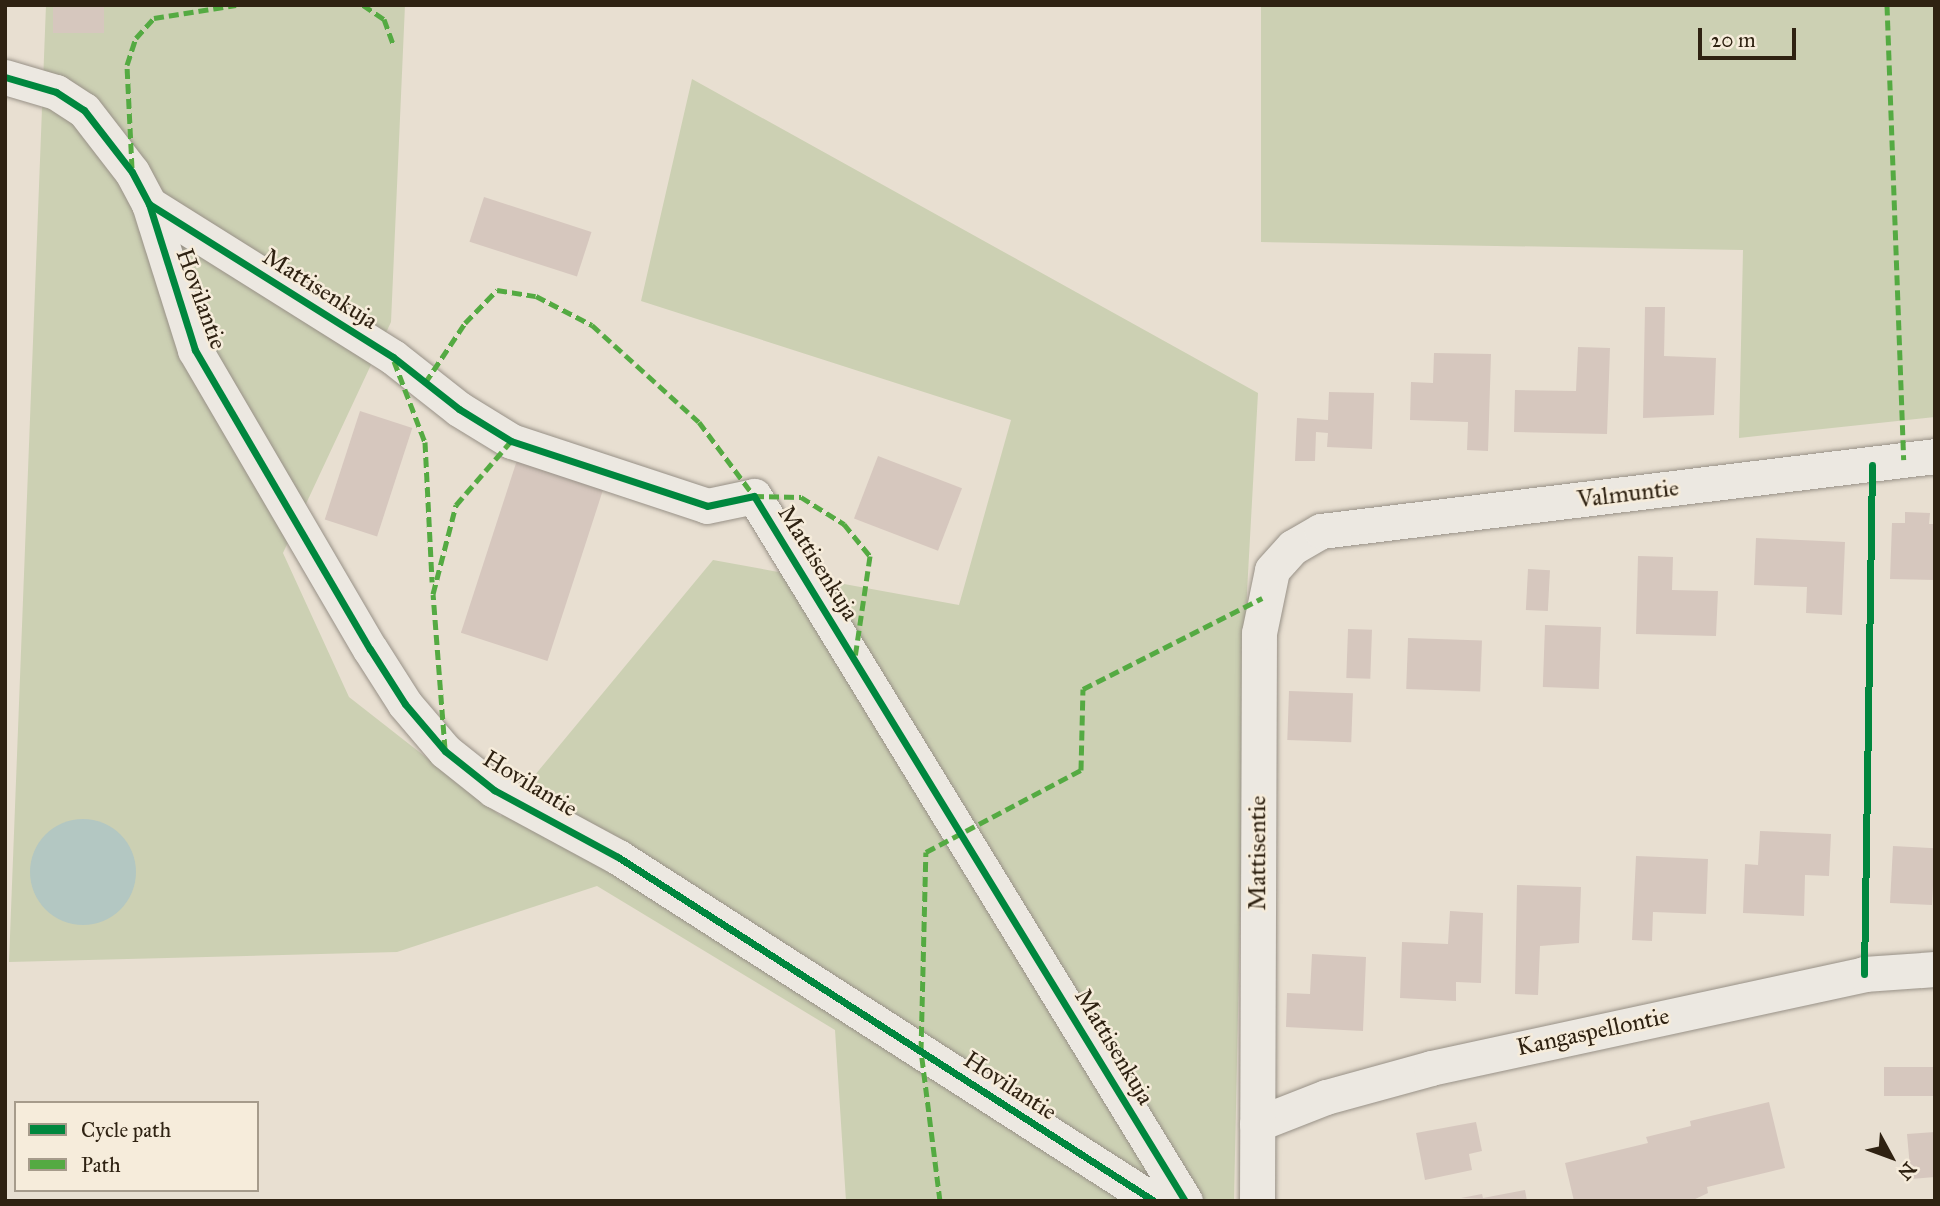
<!DOCTYPE html>
<html>
<head>
<meta charset="utf-8">
<style>
	body { margin:0 }
	#map { position:relative; width:1940px; height:1206px; overflow:hidden; background:#e8dfd1; font-family:"IM FELL Great Primer",serif }
	div>[style] { position:absolute }
	.green>* { inset:0; background:#ccd0b3 }
	.water>* { inset:0; background:#b3c7c2 }
	.round { border-radius:50% }
	.building>* { inset:0; background:#d6c7be; transform-origin:0 0 }
	.roads { filter:drop-shadow(0 0 2px #989187) drop-shadow(0 0 2px #989187) }
	.street>* { height:35px; margin:-17.5px; padding:0 17.5px; transform-origin:17.5px; border-radius:17.5px; background:#ece8e1 }
	.quiet>* { height:5px; margin-top:-2.5px; transform-origin:0; background:repeating-linear-gradient(90deg,#54aa42 0 10px,transparent 0 15px) }
	.cycleway>* { height:7px; margin:-3.5px; padding:0 3.5px; transform-origin:3.5px; border-radius:3.5px; background:#00873e }
	span { translate:-50% -50%; white-space:nowrap; text-align:center; line-height:1.15; -webkit-text-stroke:5px #f6ecdb; paint-order:stroke }
	.street-label { font-size:24px; color:#2f2212 }
	.frame { position:absolute; inset:0; border:7px solid #2f2212; pointer-events:none }
	.legend { position:absolute; left:14px; top:1101px; width:245px; height:91px; box-sizing:border-box; background:#f6ecdb; border:2px solid #a69b8b; margin:0; padding:9px 12px; list-style:none; font-size:21px; color:#2f2212 }
	.legend li { display:flex; align-items:center; gap:14px; height:35px }
	.legend b { width:35px; border:2px solid #a69b8b }
	.north { position:absolute; left:1856px; top:1122px; width:70px; height:70px; -webkit-text-stroke:5px #f6ecdb; paint-order:stroke; rotate:131deg; font-size:19px; font-weight:700; line-height:28px; text-align:center; color:#2f2212 }
	.north::after { content:''; display:block; margin:auto; width:24px; height:32px; background:#2f2212; clip-path:polygon(50% 0,100% 100%,50% 72%,0 100%) }
	.scale { position:absolute; left:1698px; top:28px; width:98px; height:32px; box-sizing:border-box; border:4px solid #2f2212; border-top:0; padding-left:9px; font-size:21px; line-height:24px; white-space:nowrap; color:#2f2212; -webkit-text-stroke:5px #f6ecdb; paint-order:stroke }
</style>
</head>
<body>
<div id="map">
	<div class="green">
		<div style="clip-path:polygon(46px 5px,405px 5px,391px 322px,283px 553px,349px 697px,501px 816px,713px 560px,959px 605px,1011px 420px,641px 301px,692px 79px,1258px 393px,1247px 592px,1234px 1201px,846px 1201px,835px 1030px,597px 886px,397px 952px,9px 962px)"></div>
		<div style="clip-path:polygon(1261px 5px,1935px 5px,1935px 417px,1739px 438px,1743px 250px,1261px 242px)"></div>
	</div>
	<div class="water">
		<div class="round" style="left:30px;top:819px;width:106px;height:106px"></div>
	</div>
	<div class="building">
		<div style="left:53px;top:5px;width:51px;height:28px"></div>
		<div style="left:484px;top:197px;width:113px;height:47px;rotate:18deg"></div>
		<div style="clip-path:polygon(1645px 307px,1665px 307px,1664px 356px,1716px 358px,1714px 415px,1643px 418px)"></div>
		<div style="clip-path:polygon(1578px 347px,1610px 348px,1607px 434px,1514px 432px,1515px 390px,1576px 391px)"></div>
		<div style="clip-path:polygon(1434px 353px,1491px 354px,1488px 451px,1467px 450px,1468px 422px,1410px 420px,1411px 382px,1433px 383px)"></div>
		<div style="clip-path:polygon(1329px 392px,1374px 393px,1372px 449px,1327px 447px,1328px 433px,1316px 432px,1315px 461px,1295px 461px,1297px 418px,1328px 420px)"></div>
		<div style="left:360px;top:411px;width:55px;height:114px;rotate:18deg"></div>
		<div style="left:519px;top:454px;width:91px;height:188px;rotate:18deg"></div>
		<div style="left:878px;top:456px;width:90px;height:67px;rotate:21deg"></div>
		<div style="clip-path:polygon(1905px 512px,1930px 513px,1929px 524px,1935px 524px,1935px 580px,1890px 579px,1892px 523px,1905px 523px)"></div>
		<div style="clip-path:polygon(1756px 538px,1845px 542px,1842px 615px,1806px 613px,1807px 587px,1754px 585px)"></div>
		<div style="clip-path:polygon(1638px 556px,1673px 557px,1672px 590px,1718px 591px,1716px 636px,1636px 634px)"></div>
		<div style="left:1528px;top:569px;width:22px;height:41px;rotate:3deg"></div>
		<div style="left:1545px;top:625px;width:56px;height:62px;rotate:2deg"></div>
		<div style="left:1348px;top:629px;width:24px;height:49px;rotate:2deg"></div>
		<div style="left:1408px;top:638px;width:74px;height:51px;rotate:2deg"></div>
		<div style="left:1289px;top:691px;width:64px;height:49px;rotate:2deg"></div>
		<div style="clip-path:polygon(1760px 831px,1831px 834px,1829px 876px,1805px 875px,1804px 916px,1743px 913px,1745px 864px,1758px 865px)"></div>
		<div style="left:1893px;top:846px;width:42px;height:57px;rotate:3deg"></div>
		<div style="clip-path:polygon(1636px 856px,1708px 859px,1706px 914px,1653px 912px,1652px 941px,1632px 940px)"></div>
		<div style="clip-path:polygon(1517px 885px,1581px 887px,1579px 943px,1540px 946px,1538px 995px,1515px 994px)"></div>
		<div style="clip-path:polygon(1450px 911px,1483px 913px,1481px 983px,1456px 982px,1456px 1001px,1400px 998px,1402px 942px,1448px 944px)"></div>
		<div style="clip-path:polygon(1312px 954px,1366px 957px,1363px 1031px,1286px 1027px,1287px 993px,1310px 994px)"></div>
		<div style="left:1935px;top:1067px;width:29px;height:51px;rotate:90deg"></div>
		<div style="clip-path:polygon(1769px 1102px,1785px 1168px,1707px 1187px,1708px 1193px,1691px 1201px,1574px 1201px,1565px 1163px,1648px 1143px,1646px 1137px,1691px 1126px,1690px 1121px)"></div>
		<div style="clip-path:polygon(1476px 1122px,1482px 1151px,1469px 1154px,1472px 1170px,1425px 1180px,1416px 1133px)"></div>
		<div style="clip-path:polygon(1935px 1132px,1935px 1177px,1911px 1179px,1907px 1134px)"></div>
		<div style="clip-path:polygon(1525px 1190px,1527px 1201px,1461px 1198px,1482px 1194px,1483px 1198px)"></div>
	</div>
	<div class="roads">
		<div class="street">
			<div style="left:5px;top:77px;width:53px;rotate:16.4deg"></div>
			<div style="left:56px;top:92px;width:33px;rotate:33deg"></div>
			<div style="left:84px;top:110px;width:78px;rotate:52.3deg"></div>
			<div style="left:132px;top:172px;width:36px;rotate:62deg"></div>
			<div style="left:149px;top:204px;width:153px;rotate:72.5deg"></div>
			<div style="left:195px;top:350px;width:346px;rotate:59.7deg"></div>
			<div style="left:370px;top:649px;width:65px;rotate:57.5deg"></div>
			<div style="left:405px;top:704px;width:62px;rotate:49.6deg"></div>
			<div style="left:445px;top:751px;width:63px;rotate:38.5deg"></div>
			<div style="left:494px;top:790px;width:141px;rotate:28.4deg"></div>
			<div style="left:618px;top:857px;width:637px;rotate:32.69deg"></div>
			<div style="left:149px;top:204px;width:288px;rotate:32.1deg"></div>
			<div style="left:393px;top:357px;width:84px;rotate:38.2deg"></div>
			<div style="left:459px;top:409px;width:61px;rotate:31.6deg"></div>
			<div style="left:511px;top:441px;width:206px;rotate:18.3deg"></div>
			<div style="left:707px;top:506px;width:48px;rotate:-12deg"></div>
			<div style="left:754px;top:496px;width:826px;rotate:58.56deg"></div>
			<div style="left:1257px;top:1124px;width:74px;rotate:-21.4deg"></div>
			<div style="left:1326px;top:1097px;width:109px;rotate:-15.4deg"></div>
			<div style="left:1431px;top:1068px;width:443px;rotate:-12.2deg"></div>
			<div style="left:1864px;top:974px;width:71px;rotate:-4deg"></div>
			<div style="left:1257px;top:1201px;width:568px;rotate:-89.8deg"></div>
			<div style="left:1259px;top:633px;width:64px;rotate:-78.3deg"></div>
			<div style="left:1272px;top:570px;width:31px;rotate:-48deg"></div>
			<div style="left:1293px;top:547px;width:32px;rotate:-30deg"></div>
			<div style="left:1321px;top:531px;width:619px;rotate:-6.96deg"></div>
		</div>
	</div>
	<div class="quiet">
		<div style="left:363px;top:5px;width:25px;rotate:34deg"></div>
		<div style="left:384px;top:19px;width:29px;rotate:70deg"></div>
		<div style="left:1887px;top:5px;width:455px;rotate:87.9deg"></div>
		<div style="left:132px;top:168px;width:103px;rotate:-92.8deg"></div>
		<div style="left:127px;top:65px;width:28px;rotate:-72deg"></div>
		<div style="left:136px;top:38px;width:27px;rotate:-48deg"></div>
		<div style="left:154px;top:18px;width:83px;rotate:-9deg"></div>
		<div style="left:394px;top:361px;width:87px;rotate:69.1deg"></div>
		<div style="left:425px;top:442px;width:140px;rotate:87.1deg"></div>
		<div style="left:425px;top:383px;width:72px;rotate:-56.3deg"></div>
		<div style="left:465px;top:323px;width:46px;rotate:-45.9deg"></div>
		<div style="left:497px;top:290px;width:39px;rotate:9deg"></div>
		<div style="left:536px;top:296px;width:63px;rotate:27.4deg"></div>
		<div style="left:592px;top:325px;width:144px;rotate:42.2deg"></div>
		<div style="left:699px;top:422px;width:92px;rotate:53.4deg"></div>
		<div style="left:754px;top:496px;width:47px;rotate:1.2deg"></div>
		<div style="left:801px;top:497px;width:51px;rotate:32.1deg"></div>
		<div style="left:844px;top:524px;width:41px;rotate:50.9deg"></div>
		<div style="left:870px;top:556px;width:102px;rotate:98.4deg"></div>
		<div style="left:445px;top:749px;width:155px;rotate:-94.4deg"></div>
		<div style="left:433px;top:594px;width:92px;rotate:-75.5deg"></div>
		<div style="left:456px;top:505px;width:84px;rotate:-49.3deg"></div>
		<div style="left:940px;top:1201px;width:151px;rotate:-97.2deg"></div>
		<div style="left:921px;top:1051px;width:199px;rotate:-88.6deg"></div>
		<div style="left:926px;top:852px;width:175px;rotate:-27.9deg"></div>
		<div style="left:1081px;top:770px;width:81px;rotate:-88.6deg"></div>
		<div style="left:1083px;top:689px;width:201px;rotate:-26.9deg"></div>
	</div>
	<div class="cycleway">
		<div style="left:5px;top:77px;width:53px;rotate:16.4deg"></div>
		<div style="left:56px;top:92px;width:33px;rotate:33deg"></div>
		<div style="left:84px;top:110px;width:78px;rotate:52.3deg"></div>
		<div style="left:132px;top:172px;width:36px;rotate:62deg"></div>
		<div style="left:149px;top:204px;width:153px;rotate:72.5deg"></div>
		<div style="left:195px;top:350px;width:346px;rotate:59.7deg"></div>
		<div style="left:370px;top:649px;width:65px;rotate:57.5deg"></div>
		<div style="left:405px;top:704px;width:62px;rotate:49.6deg"></div>
		<div style="left:445px;top:751px;width:63px;rotate:38.5deg"></div>
		<div style="left:494px;top:790px;width:141px;rotate:28.4deg"></div>
		<div style="left:618px;top:857px;width:637px;rotate:32.69deg"></div>
		<div style="left:149px;top:204px;width:288px;rotate:32.1deg"></div>
		<div style="left:393px;top:357px;width:84px;rotate:38.2deg"></div>
		<div style="left:459px;top:409px;width:61px;rotate:31.6deg"></div>
		<div style="left:511px;top:441px;width:206px;rotate:18.3deg"></div>
		<div style="left:707px;top:506px;width:48px;rotate:-12deg"></div>
		<div style="left:754px;top:496px;width:826px;rotate:58.56deg"></div>
		<div style="left:1864px;top:974px;width:509px;rotate:-89.1deg"></div>
	</div>
	<div class="street-label">
		<span style="left:320px;top:289px;rotate:32deg">Mattisenkuja</span>
		<span style="left:201px;top:299px;rotate:70deg">Hovilantie</span>
		<span style="left:1628px;top:494px;rotate:-7deg">Valmuntie</span>
		<span style="left:818px;top:563px;rotate:58deg">Mattisenkuja</span>
		<span style="left:530px;top:784px;rotate:31deg">Hovilantie</span>
		<span style="left:1258px;top:853px;rotate:-90deg">Mattisentie</span>
		<span style="left:1593px;top:1032px;rotate:-12deg">Kangaspellontie</span>
		<span style="left:1114px;top:1047px;rotate:59deg">Mattisenkuja</span>
		<span style="left:1010px;top:1086px;rotate:33deg">Hovilantie</span>
	</div>
	<div class="frame"></div>
	<ul class="legend">
	<li><b style="height:9px;background:#00873e"></b>Cycle path</li>
	<li><b style="height:9px;background:#54aa42"></b>Path</li>
	</ul>
	<div class="north">N</div>
	<div class="scale">20 m</div>
</div>
</body>
</html>
